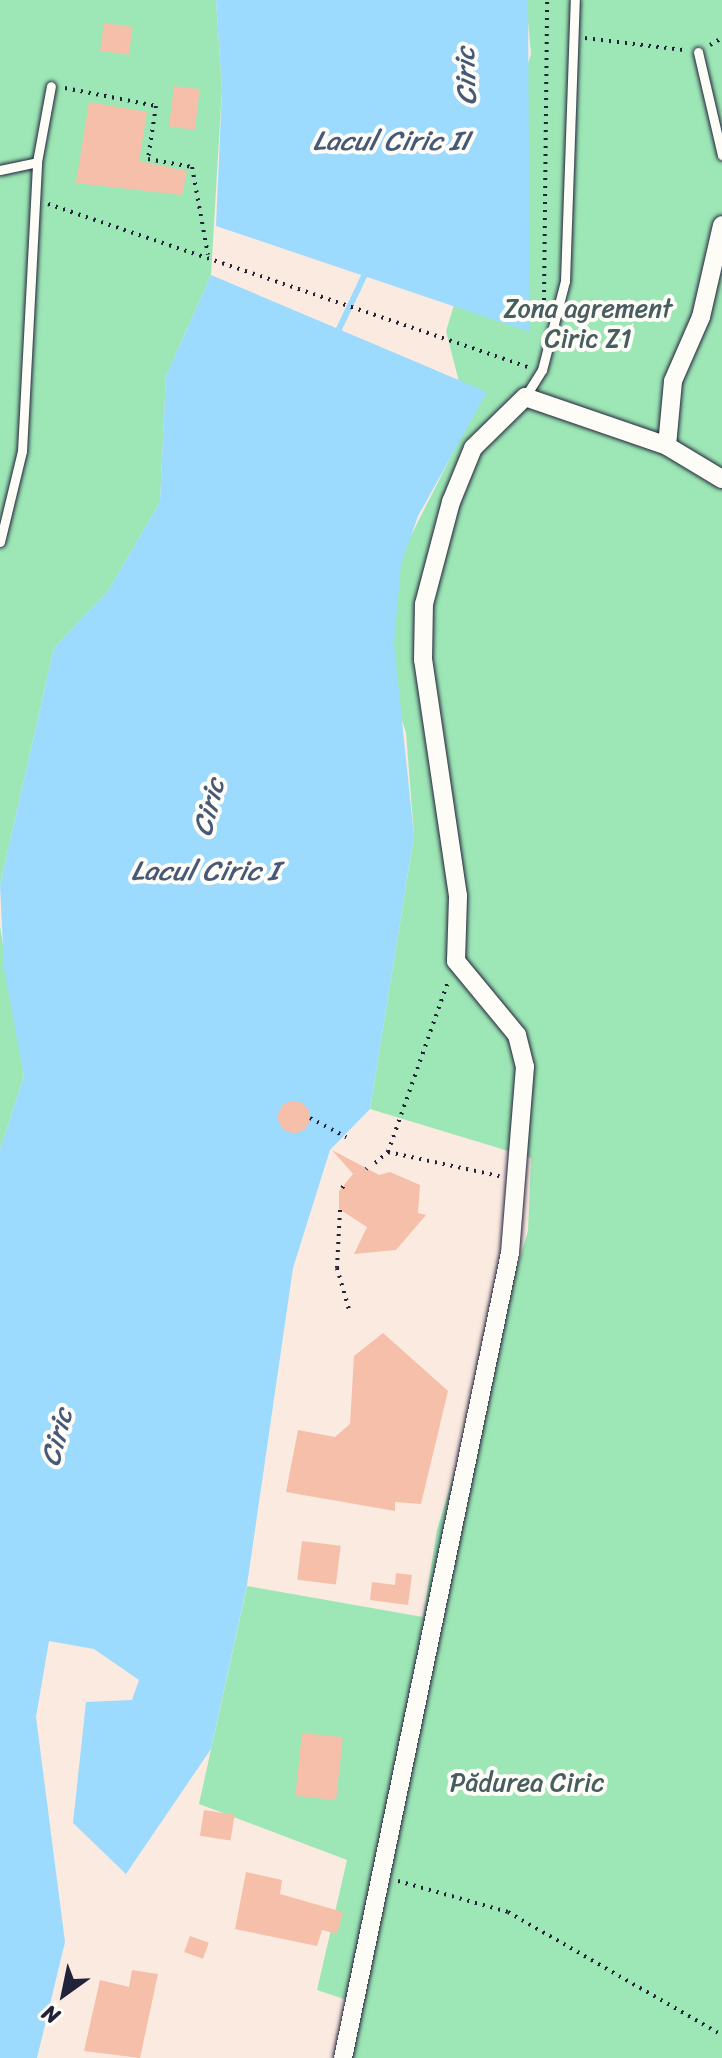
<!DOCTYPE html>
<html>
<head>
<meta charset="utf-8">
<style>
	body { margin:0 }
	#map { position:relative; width:722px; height:2058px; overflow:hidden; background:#fbeae0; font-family:Sriracha,sans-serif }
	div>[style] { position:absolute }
	.green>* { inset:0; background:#9de7b6 }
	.water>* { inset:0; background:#9cdafe }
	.stream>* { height:6px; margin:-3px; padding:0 3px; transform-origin:3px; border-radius:3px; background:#9cdafe }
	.building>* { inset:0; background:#f6bfaa; transform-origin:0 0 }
	.round { border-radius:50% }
	.path>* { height:4px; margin-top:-2px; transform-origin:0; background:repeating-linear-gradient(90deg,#22223b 0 2px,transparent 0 8px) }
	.roads { filter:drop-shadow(0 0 2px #22223b) drop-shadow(0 0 2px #22223b) }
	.service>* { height:9px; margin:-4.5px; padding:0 4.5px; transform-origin:4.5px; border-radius:4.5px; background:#fdfcf7 }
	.minor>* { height:18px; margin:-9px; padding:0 9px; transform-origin:9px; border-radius:9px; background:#fdfcf7 }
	span { translate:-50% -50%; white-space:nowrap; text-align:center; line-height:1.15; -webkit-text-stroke:8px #fdfcf7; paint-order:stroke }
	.park-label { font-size:26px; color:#475d60 }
	.water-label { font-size:28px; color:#475976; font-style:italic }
	.north { position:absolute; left:24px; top:1954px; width:80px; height:80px; -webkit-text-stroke:6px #fdfcf7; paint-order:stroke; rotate:213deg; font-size:22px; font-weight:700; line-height:32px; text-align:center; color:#22223b }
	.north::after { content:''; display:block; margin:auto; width:28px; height:36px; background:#22223b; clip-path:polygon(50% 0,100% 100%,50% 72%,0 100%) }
</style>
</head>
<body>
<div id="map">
	<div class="green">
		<div style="clip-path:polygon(0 0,216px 0,222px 89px,211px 275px,166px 376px,160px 502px,108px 591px,54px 648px,0 885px)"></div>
		<div style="clip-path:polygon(526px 0,722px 0,722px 2058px,344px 2058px,359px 2004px,317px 1990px,347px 1860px,199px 1804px,247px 1586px,423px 1617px,437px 1530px,528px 1231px,531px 1158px,370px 1109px,414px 836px,406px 733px,391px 686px,393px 571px,469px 421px,446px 331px,531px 54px)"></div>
		<div style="clip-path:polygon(0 926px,24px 1076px,0 1150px)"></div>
	</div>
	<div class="water">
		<div style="clip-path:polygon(216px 0,528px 0,530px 332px,216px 226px,222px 89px)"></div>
		<div style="clip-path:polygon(211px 275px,487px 392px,418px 516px,401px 564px,394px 644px,414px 836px,370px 1109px,330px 1150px,293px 1268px,247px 1585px,211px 1749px,126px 1874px,73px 1823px,86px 1702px,132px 1700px,139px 1680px,94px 1649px,49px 1641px,36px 1717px,65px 1942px,37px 2058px,0 2058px,0 1150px,24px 1076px,4px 969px,0 885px,54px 648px,108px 591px,160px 502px,166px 376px)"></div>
	</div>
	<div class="stream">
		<div style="left:339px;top:329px;width:59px;rotate:-64.7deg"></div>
	</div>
	<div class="building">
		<div style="left:104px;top:23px;width:29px;height:28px;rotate:8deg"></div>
		<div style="left:174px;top:86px;width:26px;height:41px;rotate:7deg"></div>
		<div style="clip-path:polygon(89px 102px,147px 112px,139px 161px,187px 171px,182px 195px,76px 183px)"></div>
		<div class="round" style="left:278px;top:1101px;width:32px;height:32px"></div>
		<div style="clip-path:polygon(332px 1150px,379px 1175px,390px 1172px,420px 1185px,418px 1213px,426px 1215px,396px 1250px,354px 1254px,367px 1227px,339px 1209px,339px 1191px,353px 1174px)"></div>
		<div style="clip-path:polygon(383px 1333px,448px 1391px,421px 1504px,395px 1502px,395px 1511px,286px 1492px,298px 1430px,335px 1437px,350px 1424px,354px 1356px)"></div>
		<div style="left:302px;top:1541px;width:39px;height:39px;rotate:7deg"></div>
		<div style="clip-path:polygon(396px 1573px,412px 1575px,408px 1605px,370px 1600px,372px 1582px,395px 1585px)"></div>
		<div style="left:302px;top:1733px;width:41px;height:63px;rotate:6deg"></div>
		<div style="left:204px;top:1810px;width:31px;height:26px;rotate:9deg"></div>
		<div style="clip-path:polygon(246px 1872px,282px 1880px,280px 1894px,343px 1912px,337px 1934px,322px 1930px,317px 1946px,235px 1929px)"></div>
		<div style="left:190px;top:1936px;width:20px;height:17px;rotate:20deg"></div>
		<div style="clip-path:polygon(132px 1970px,158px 1974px,140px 2058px,84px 2051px,100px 1980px,129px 1987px)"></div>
	</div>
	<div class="path">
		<div style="left:585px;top:38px;width:99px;rotate:7deg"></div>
		<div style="left:710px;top:45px;width:14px;rotate:-30deg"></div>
		<div style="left:65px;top:88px;width:93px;rotate:11.2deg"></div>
		<div style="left:156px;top:106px;width:54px;rotate:98.6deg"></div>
		<div style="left:148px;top:159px;width:45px;rotate:10.3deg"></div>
		<div style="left:192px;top:167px;width:89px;rotate:79.7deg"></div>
		<div style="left:48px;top:204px;width:507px;rotate:18.76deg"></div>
		<div style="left:544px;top:300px;width:300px;rotate:-89.4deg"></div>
		<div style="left:310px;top:1118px;width:41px;rotate:27.8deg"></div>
		<div style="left:388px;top:1152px;width:114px;rotate:12.2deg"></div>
		<div style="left:375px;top:1163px;width:17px;rotate:-40deg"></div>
		<div style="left:388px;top:1152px;width:180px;rotate:-70.6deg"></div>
		<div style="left:366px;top:1169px;width:1px;rotate:-45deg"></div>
		<div style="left:342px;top:1188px;width:6px;rotate:-51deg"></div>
		<div style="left:340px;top:1210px;width:58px;rotate:93deg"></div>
		<div style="left:337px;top:1268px;width:47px;rotate:73.9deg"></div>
		<div style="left:398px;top:1881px;width:114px;rotate:15.7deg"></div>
		<div style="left:508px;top:1912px;width:247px;rotate:29.9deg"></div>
	</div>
	<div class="roads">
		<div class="service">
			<div style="left:698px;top:52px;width:106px;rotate:76.9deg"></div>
			<div style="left:0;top:170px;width:38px;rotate:-12deg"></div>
			<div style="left:37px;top:162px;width:77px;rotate:-79.6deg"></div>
			<div style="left:525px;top:397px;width:32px;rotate:-58deg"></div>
			<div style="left:542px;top:370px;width:92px;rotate:-75.5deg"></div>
			<div style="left:565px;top:281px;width:281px;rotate:-88deg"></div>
			<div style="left:0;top:542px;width:94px;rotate:-76.4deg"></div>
			<div style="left:22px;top:451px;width:289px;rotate:-87deg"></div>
		</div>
		<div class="minor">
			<div style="left:667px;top:446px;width:65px;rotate:-84.7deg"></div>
			<div style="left:673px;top:381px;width:70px;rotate:-66.4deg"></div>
			<div style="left:701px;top:317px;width:94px;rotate:-77.1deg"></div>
			<div style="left:343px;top:2058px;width:822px;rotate:-78.28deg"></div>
			<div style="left:510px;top:1253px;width:187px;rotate:-85.4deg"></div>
			<div style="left:525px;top:1067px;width:33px;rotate:-104deg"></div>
			<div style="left:517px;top:1035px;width:96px;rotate:-129.5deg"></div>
			<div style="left:456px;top:961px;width:65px;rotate:-88.2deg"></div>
			<div style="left:458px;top:896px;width:239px;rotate:-98.4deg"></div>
			<div style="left:423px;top:660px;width:56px;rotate:-89deg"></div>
			<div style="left:424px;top:604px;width:106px;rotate:-75.2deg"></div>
			<div style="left:451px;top:502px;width:58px;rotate:-67.8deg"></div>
			<div style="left:473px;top:448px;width:73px;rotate:-44.4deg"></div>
			<div style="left:525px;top:397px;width:150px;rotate:19deg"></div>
			<div style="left:667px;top:446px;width:64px;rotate:31deg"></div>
		</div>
	</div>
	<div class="park-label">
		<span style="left:588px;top:324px">Zona agrement<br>Ciric Z1</span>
		<span style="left:527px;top:1783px">Pădurea Ciric</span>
	</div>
	<div class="water-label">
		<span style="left:466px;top:76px;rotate:-92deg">Ciric</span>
		<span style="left:391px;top:141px">Lacul Ciric II</span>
		<span style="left:209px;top:807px;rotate:-76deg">Ciric</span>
		<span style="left:205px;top:871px">Lacul Ciric I</span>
		<span style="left:57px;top:1437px;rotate:-76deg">Ciric</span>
	</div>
	<div class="north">N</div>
</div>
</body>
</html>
